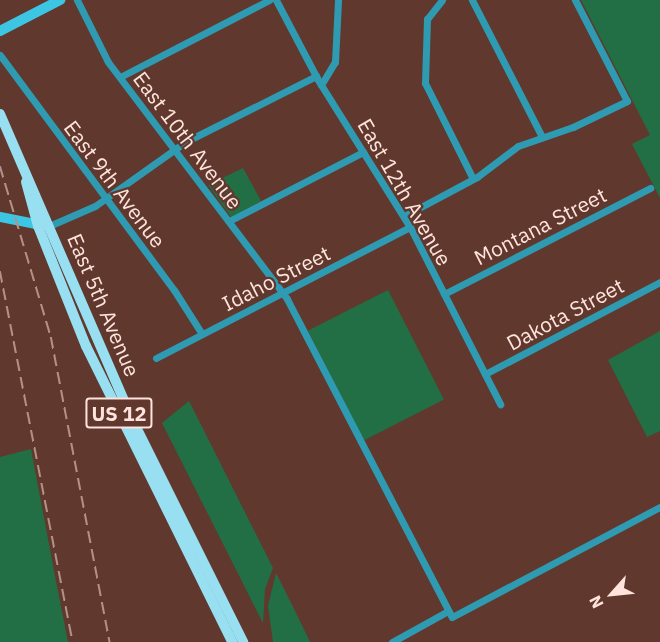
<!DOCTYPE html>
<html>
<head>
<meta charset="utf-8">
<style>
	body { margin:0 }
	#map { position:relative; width:660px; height:642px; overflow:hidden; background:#61382d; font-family:"IBM Plex Sans",sans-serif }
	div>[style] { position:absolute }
	.green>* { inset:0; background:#226f45; transform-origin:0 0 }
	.street>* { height:7px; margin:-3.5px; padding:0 3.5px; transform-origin:3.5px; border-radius:3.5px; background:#2f9bb2 }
	.secondary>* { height:10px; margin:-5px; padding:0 5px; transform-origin:5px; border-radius:5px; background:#3dc6e4 }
	.primary>* { height:10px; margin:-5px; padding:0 5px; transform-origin:5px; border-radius:5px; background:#97dff1 }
	.rail>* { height:1.5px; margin-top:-0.75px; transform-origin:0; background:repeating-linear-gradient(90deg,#b39188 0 12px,transparent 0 18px) }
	span { translate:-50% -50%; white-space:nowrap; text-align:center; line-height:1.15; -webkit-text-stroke:4.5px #61382d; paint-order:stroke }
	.shield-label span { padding:2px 4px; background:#61382d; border:2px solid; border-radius:4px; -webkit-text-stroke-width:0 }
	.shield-label { font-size:20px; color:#ffe4dd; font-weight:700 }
	.street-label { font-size:21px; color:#ffe4dd }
	.north { position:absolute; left:582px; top:564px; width:60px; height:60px; -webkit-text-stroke:4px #61382d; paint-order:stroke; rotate:243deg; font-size:16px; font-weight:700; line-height:24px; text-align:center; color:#ffe4dd }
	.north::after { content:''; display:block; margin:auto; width:21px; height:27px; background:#ffe4dd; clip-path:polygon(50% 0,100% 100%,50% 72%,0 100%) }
</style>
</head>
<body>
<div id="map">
	<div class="green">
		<div style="clip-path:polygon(581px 0,660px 0,660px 198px,632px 144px,650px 135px)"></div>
		<div style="clip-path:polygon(243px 168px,261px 201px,231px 217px,208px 185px)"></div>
		<div style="left:388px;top:290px;width:123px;height:90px;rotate:63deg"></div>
		<div style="clip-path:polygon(660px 331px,660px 431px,647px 437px,608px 360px)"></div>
		<div style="clip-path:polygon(189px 401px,273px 568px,265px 589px,263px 623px,162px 423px)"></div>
		<div style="clip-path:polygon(31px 449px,55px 576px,68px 642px,0 642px,0 457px)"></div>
		<div style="clip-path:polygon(276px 573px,298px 617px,310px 642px,273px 642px,268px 606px)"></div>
	</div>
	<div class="street">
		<div style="left:77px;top:0;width:69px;rotate:63.4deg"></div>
		<div style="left:108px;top:62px;width:297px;rotate:52.9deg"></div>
		<div style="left:287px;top:299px;width:358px;rotate:62.6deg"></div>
		<div style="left:452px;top:617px;width:235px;rotate:-27.9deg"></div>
		<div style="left:276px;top:0;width:90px;rotate:62.3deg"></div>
		<div style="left:318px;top:80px;width:173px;rotate:58deg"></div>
		<div style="left:410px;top:227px;width:199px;rotate:63deg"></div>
		<div style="left:442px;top:0;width:24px;rotate:128deg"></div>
		<div style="left:427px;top:19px;width:64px;rotate:91.8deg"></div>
		<div style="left:425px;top:83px;width:107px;rotate:63.4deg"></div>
		<div style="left:472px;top:0;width:154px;rotate:62.9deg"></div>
		<div style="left:0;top:55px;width:292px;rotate:53.5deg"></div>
		<div style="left:174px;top:290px;width:52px;rotate:57.5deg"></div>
		<div style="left:120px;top:77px;width:168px;rotate:-27.3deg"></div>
		<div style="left:321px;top:85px;width:27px;rotate:-59deg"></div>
		<div style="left:335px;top:62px;width:62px;rotate:-87.2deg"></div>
		<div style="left:404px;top:216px;width:83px;rotate:-28.1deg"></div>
		<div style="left:477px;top:177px;width:51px;rotate:-37.1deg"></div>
		<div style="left:518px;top:146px;width:58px;rotate:-19.1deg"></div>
		<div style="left:573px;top:127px;width:60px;rotate:-25.7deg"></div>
		<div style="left:627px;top:101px;width:114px;rotate:-117.2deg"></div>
		<div style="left:229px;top:221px;width:151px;rotate:-27.2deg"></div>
		<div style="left:49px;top:226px;width:50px;rotate:-23.5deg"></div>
		<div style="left:95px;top:206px;width:110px;rotate:-35.4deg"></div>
		<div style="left:185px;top:142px;width:147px;rotate:-26.7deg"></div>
		<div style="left:444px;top:294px;width:232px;rotate:-27.2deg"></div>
		<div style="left:156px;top:358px;width:286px;rotate:-27.3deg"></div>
		<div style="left:485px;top:374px;width:198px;rotate:-27.7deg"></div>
		<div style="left:392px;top:642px;width:64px;rotate:-29deg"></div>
	</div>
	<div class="secondary">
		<div style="left:0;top:31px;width:68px;rotate:-27.3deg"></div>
		<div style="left:0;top:217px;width:47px;rotate:11.1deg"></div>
	</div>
	<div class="primary">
		<div style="left:0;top:114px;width:337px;rotate:66.6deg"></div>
		<div style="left:134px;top:423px;width:245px;rotate:63.5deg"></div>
		<div style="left:26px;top:182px;width:46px;rotate:74.7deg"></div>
		<div style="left:38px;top:226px;width:129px;rotate:68.2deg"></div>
		<div style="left:86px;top:346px;width:330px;rotate:63.7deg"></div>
	</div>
	<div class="rail">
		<div style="left:0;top:166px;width:178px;rotate:73.4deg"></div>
		<div style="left:51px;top:337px;width:311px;rotate:79.1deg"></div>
		<div style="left:0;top:271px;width:378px;rotate:78.9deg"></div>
	</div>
	<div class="shield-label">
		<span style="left:119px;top:413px">US 12</span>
	</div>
	<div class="street-label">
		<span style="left:188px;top:140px;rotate:53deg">East 10th Avenue</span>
		<span style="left:115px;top:184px;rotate:53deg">East 9th Avenue</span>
		<span style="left:405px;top:192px;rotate:60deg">East 12th Avenue</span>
		<span style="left:540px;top:226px;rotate:-27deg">Montana Street</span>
		<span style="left:276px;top:278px;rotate:-27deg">Idaho Street</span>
		<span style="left:104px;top:305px;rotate:67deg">East 5th Avenue</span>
		<span style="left:565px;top:314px;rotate:-28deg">Dakota Street</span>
	</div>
	<div class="north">N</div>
</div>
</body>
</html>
